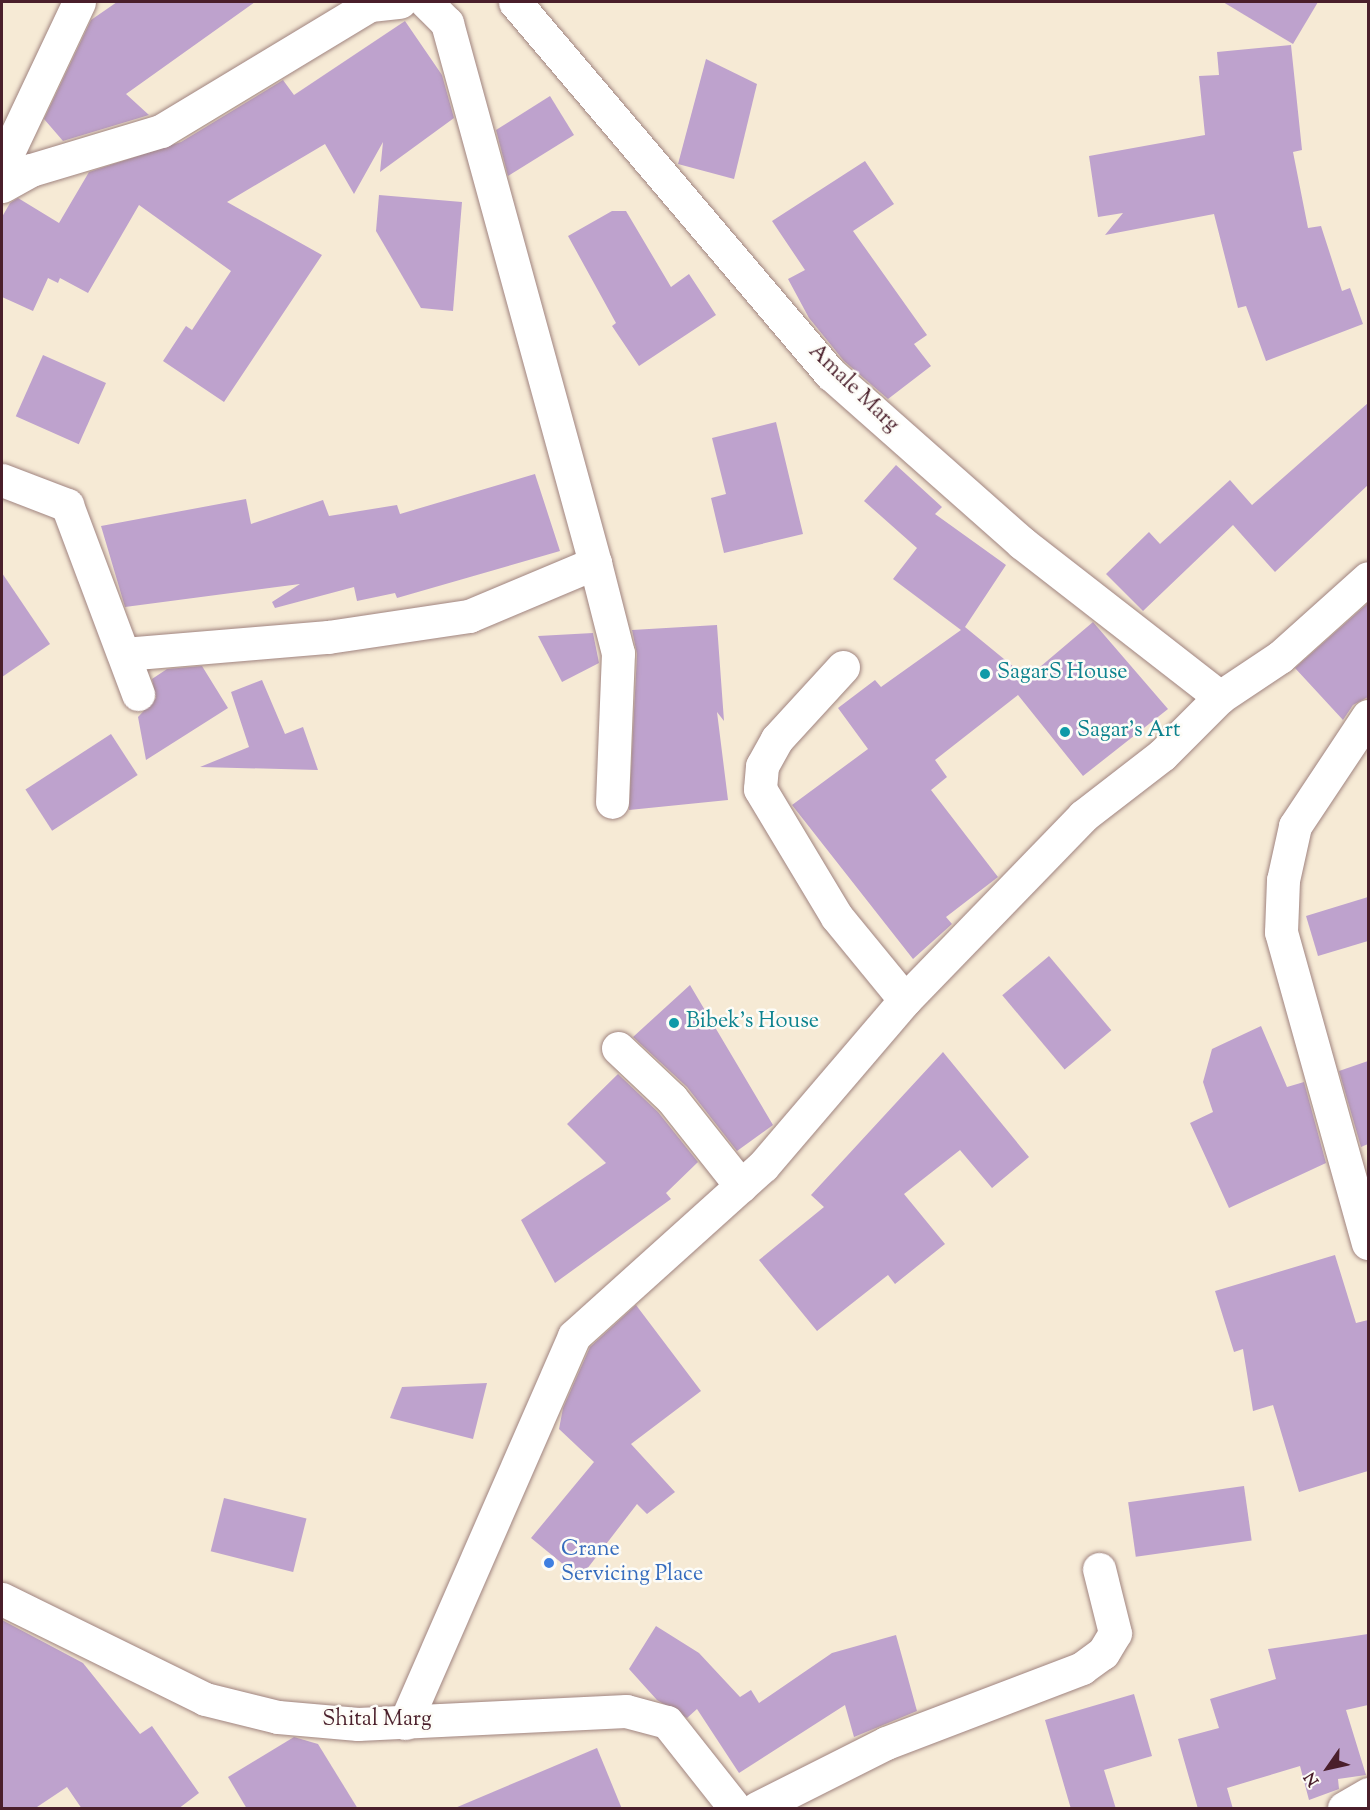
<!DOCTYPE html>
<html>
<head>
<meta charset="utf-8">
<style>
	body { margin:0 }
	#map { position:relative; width:1370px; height:1810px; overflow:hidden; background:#f6ead5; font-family:"Sorts Mill Goudy",serif }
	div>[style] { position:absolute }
	.building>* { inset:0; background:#bea2cd; transform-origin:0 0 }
	.roads { filter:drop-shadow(0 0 2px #a08480) drop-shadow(0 0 2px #a08480) }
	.street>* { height:33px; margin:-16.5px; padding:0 16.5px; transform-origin:16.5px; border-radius:16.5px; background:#fff }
	.dots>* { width:16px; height:16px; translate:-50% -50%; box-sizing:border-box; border:3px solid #fdfcf7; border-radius:50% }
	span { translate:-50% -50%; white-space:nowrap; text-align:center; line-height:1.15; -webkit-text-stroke:5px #fdfcf7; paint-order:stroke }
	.street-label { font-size:22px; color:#4a1f2b }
	.culture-label { font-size:22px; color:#0d838f }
	.left { translate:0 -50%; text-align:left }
	.shop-label { font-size:22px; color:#366cbe }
	.frame { position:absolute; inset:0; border:3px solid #4a1f2b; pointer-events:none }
	.north { position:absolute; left:1298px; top:1738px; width:60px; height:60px; -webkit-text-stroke:4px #fdfcf7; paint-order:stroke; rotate:236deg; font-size:16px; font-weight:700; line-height:24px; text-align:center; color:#4a1f2b }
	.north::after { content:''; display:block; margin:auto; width:21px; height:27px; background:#4a1f2b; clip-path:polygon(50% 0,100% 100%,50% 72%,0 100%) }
</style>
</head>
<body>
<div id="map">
	<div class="building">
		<div style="clip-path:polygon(117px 2px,255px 2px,126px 94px,149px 115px,63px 141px,44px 119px,91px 20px)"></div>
		<div style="clip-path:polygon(1223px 2px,1318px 2px,1293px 44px)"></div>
		<div style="clip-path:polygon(405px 21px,442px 75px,454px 118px,380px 172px,383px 142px,354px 194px,325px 144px,227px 202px,322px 255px,224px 402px,163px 361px,186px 326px,192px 330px,231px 271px,139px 205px,88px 293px,60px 278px,58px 283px,48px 278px,33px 311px,2px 297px,2px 217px,10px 203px,18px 198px,59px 223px,89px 172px,181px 142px,283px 80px,294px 95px)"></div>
		<div style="clip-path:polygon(1291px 45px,1302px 150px,1293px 152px,1308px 228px,1321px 226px,1342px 291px,1350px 288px,1363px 324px,1266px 361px,1246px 306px,1238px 308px,1214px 214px,1105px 235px,1123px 213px,1098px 217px,1089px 156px,1205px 135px,1199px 76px,1219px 75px,1217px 52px)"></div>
		<div style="clip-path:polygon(706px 59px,757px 84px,734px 179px,678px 164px)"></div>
		<div style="clip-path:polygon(550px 96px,574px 135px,508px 176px,496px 130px)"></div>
		<div style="clip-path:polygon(865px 161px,894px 204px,853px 231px,927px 335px,914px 344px,931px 366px,888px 399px,844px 361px,809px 318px,788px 279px,805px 270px,772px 221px)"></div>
		<div style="clip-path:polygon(379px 195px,462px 202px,453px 311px,421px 308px,376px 231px)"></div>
		<div style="clip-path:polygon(612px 211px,626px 211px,671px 287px,689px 274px,716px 315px,639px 366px,612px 326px,616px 323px,568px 236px)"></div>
		<div style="left:43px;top:355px;width:69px;height:67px;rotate:24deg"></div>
		<div style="clip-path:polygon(1368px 403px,1368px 485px,1275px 572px,1233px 525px,1143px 611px,1106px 574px,1149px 532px,1160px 544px,1230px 480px,1252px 505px)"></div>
		<div style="clip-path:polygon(776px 422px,803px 534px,724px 553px,711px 498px,726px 494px,712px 438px)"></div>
		<div style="clip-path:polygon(896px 465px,942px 507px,935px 514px,1006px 565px,965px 627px,1027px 678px,1093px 622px,1168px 709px,1083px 776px,1018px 695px,935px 760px,947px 777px,931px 790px,998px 877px,946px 917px,952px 924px,913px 959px,792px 805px,868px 749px,838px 708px,875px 680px,881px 687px,961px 630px,893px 579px,917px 548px,864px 501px)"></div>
		<div style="clip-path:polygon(535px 474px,560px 551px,397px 598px,395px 593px,357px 601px,354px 587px,275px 608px,272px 602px,300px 584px,125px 607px,101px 526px,246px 499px,251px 524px,323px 500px,329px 516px,397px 505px,400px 514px)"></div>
		<div style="clip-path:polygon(2px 573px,50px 644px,2px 677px)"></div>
		<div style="clip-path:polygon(1368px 603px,1368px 697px,1353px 705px,1343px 720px,1295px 668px)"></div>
		<div style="clip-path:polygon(717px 625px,724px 721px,717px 712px,728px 800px,629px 810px,637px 654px,632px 630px)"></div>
		<div style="clip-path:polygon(593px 633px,599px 663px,562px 682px,538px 636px)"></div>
		<div style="clip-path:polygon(202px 666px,228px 708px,146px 760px,138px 717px,156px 698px,152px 679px,167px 669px)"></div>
		<div style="clip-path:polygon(262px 680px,285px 734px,303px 727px,318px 770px,200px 767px,249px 747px,231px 692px)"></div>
		<div style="left:111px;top:734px;width:49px;height:102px;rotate:57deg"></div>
		<div style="clip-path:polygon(1368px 897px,1368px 941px,1318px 956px,1306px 916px)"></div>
		<div style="left:1049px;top:956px;width:97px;height:61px;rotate:50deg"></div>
		<div style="clip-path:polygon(690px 985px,773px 1125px,737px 1151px,687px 1087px,633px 1037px)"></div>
		<div style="clip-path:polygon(1261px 1026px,1287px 1087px,1304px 1082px,1326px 1163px,1229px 1208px,1190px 1123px,1213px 1112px,1203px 1082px,1212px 1049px)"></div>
		<div style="clip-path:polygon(943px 1052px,1029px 1157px,992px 1188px,960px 1150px,904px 1194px,945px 1244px,895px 1284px,888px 1275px,817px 1331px,759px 1260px,824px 1207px,811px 1195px)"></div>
		<div style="clip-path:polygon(1368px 1061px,1368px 1144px,1361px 1147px,1339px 1071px)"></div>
		<div style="clip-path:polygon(618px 1074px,658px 1112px,698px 1162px,666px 1193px,671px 1199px,555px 1283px,521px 1220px,606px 1163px,567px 1124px)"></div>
		<div style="clip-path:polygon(1335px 1255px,1356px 1323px,1368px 1320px,1368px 1471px,1299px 1492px,1273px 1405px,1253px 1411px,1243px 1349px,1234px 1352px,1215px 1291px)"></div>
		<div style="clip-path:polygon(636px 1305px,701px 1391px,631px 1444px,675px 1492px,647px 1514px,637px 1504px,580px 1578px,531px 1538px,594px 1462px,559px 1429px,563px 1408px,590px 1347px)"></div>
		<div style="clip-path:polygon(487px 1383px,473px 1439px,390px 1418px,402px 1387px)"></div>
		<div style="left:1244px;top:1486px;width:55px;height:117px;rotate:82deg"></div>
		<div style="left:224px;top:1498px;width:85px;height:55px;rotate:14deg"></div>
		<div style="clip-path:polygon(2px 1620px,83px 1663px,140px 1734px,152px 1726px,199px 1793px,178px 1809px,82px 1809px,67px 1787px,34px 1809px,2px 1809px)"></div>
		<div style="clip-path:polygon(656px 1626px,699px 1653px,740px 1697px,751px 1690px,759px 1703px,832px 1653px,896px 1635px,917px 1711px,854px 1737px,845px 1705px,739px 1773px,697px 1709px,687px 1718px,657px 1700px,629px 1669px)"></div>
		<div style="clip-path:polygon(1368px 1634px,1368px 1705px,1346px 1710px,1366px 1775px,1338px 1779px,1339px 1789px,1309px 1800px,1300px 1766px,1227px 1788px,1233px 1809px,1198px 1809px,1178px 1739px,1219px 1728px,1210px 1699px,1276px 1679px,1268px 1649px)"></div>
		<div style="clip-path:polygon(1134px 1694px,1152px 1756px,1104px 1770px,1116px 1809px,1071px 1809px,1045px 1720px)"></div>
		<div style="clip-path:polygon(294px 1737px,318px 1744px,358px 1809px,247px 1809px,228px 1777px)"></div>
		<div style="clip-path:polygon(597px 1748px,622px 1809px,455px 1809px,455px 1808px)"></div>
	</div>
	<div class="roads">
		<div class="street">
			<div style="left:515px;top:2px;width:488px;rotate:49.7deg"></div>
			<div style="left:831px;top:374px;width:255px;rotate:41.5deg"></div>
			<div style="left:1022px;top:543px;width:251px;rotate:37.9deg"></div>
			<div style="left:2px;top:165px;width:180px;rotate:-64.7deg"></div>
			<div style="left:2px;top:186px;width:33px;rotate:-29deg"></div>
			<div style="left:31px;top:170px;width:136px;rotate:-16.7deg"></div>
			<div style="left:161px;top:131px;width:244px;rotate:-31.1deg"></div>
			<div style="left:370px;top:5px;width:30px;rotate:-6deg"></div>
			<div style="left:2px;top:480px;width:70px;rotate:21deg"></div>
			<div style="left:67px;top:505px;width:202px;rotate:69.4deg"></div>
			<div style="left:595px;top:563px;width:93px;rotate:75.7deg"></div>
			<div style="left:618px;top:653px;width:149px;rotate:92.3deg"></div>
			<div style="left:124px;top:654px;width:205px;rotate:-4.8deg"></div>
			<div style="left:328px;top:637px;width:143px;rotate:-8.5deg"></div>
			<div style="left:469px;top:616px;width:137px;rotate:-22.8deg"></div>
			<div style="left:595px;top:563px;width:560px;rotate:-105.33deg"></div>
			<div style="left:447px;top:23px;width:30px;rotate:-135deg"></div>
			<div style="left:843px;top:667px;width:98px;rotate:132.5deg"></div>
			<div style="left:777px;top:739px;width:31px;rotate:119deg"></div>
			<div style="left:762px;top:766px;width:23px;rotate:95deg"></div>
			<div style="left:760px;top:789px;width:149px;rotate:59deg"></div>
			<div style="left:837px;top:917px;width:107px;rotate:50.7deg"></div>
			<div style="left:1368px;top:716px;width:132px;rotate:123.6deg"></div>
			<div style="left:1295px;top:826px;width:55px;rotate:102.5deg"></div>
			<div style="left:1283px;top:880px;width:52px;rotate:92.2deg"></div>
			<div style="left:1281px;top:932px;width:323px;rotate:74.4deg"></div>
			<div style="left:618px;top:1048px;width:74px;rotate:43.4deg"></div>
			<div style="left:672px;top:1099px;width:111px;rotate:51.6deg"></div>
			<div style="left:2px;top:1599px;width:226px;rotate:26.2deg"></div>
			<div style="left:205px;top:1699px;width:75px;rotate:13.9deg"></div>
			<div style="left:278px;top:1717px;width:80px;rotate:5deg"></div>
			<div style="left:358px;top:1724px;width:268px;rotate:-2.8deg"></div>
			<div style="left:626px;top:1711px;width:42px;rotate:15deg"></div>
			<div style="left:667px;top:1722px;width:110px;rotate:51.7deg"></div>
			<div style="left:405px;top:1723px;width:422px;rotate:-66.4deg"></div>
			<div style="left:574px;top:1336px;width:254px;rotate:-42deg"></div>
			<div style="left:763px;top:1166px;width:218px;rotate:-49.5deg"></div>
			<div style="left:905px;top:1000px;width:256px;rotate:-45.9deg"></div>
			<div style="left:1083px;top:816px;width:100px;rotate:-37.7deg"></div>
			<div style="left:1162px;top:755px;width:82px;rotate:-45deg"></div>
			<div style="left:1220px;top:697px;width:72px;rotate:-33.7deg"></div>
			<div style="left:1280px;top:657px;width:118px;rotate:-41.9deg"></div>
			<div style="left:757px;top:1808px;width:144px;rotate:-26.7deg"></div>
			<div style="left:886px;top:1743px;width:210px;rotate:-20.9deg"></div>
			<div style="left:1082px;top:1668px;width:26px;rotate:-36deg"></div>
			<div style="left:1103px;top:1653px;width:23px;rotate:-59deg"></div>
			<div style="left:1115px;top:1633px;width:66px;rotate:-104deg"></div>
			<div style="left:1344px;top:1808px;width:28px;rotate:-30deg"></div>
		</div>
	</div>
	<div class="dots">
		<div style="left:985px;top:674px;background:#0f9aa8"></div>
		<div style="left:1065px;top:732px;background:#0f9aa8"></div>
		<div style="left:674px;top:1023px;background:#0f9aa8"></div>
		<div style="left:549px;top:1563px;background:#3f7fe0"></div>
	</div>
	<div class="street-label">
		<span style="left:853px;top:389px;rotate:44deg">Amale Marg</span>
		<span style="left:377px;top:1721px">Shital Marg</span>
	</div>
	<div class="culture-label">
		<span class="left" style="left:997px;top:674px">SagarS House</span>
		<span class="left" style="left:1077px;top:732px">Sagar's Art</span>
		<span class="left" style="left:686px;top:1023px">Bibek's House</span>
	</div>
	<div class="shop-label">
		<span class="left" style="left:561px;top:1563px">Crane<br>Servicing Place</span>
	</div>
	<div class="frame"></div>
	<div class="north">N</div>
</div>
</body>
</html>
